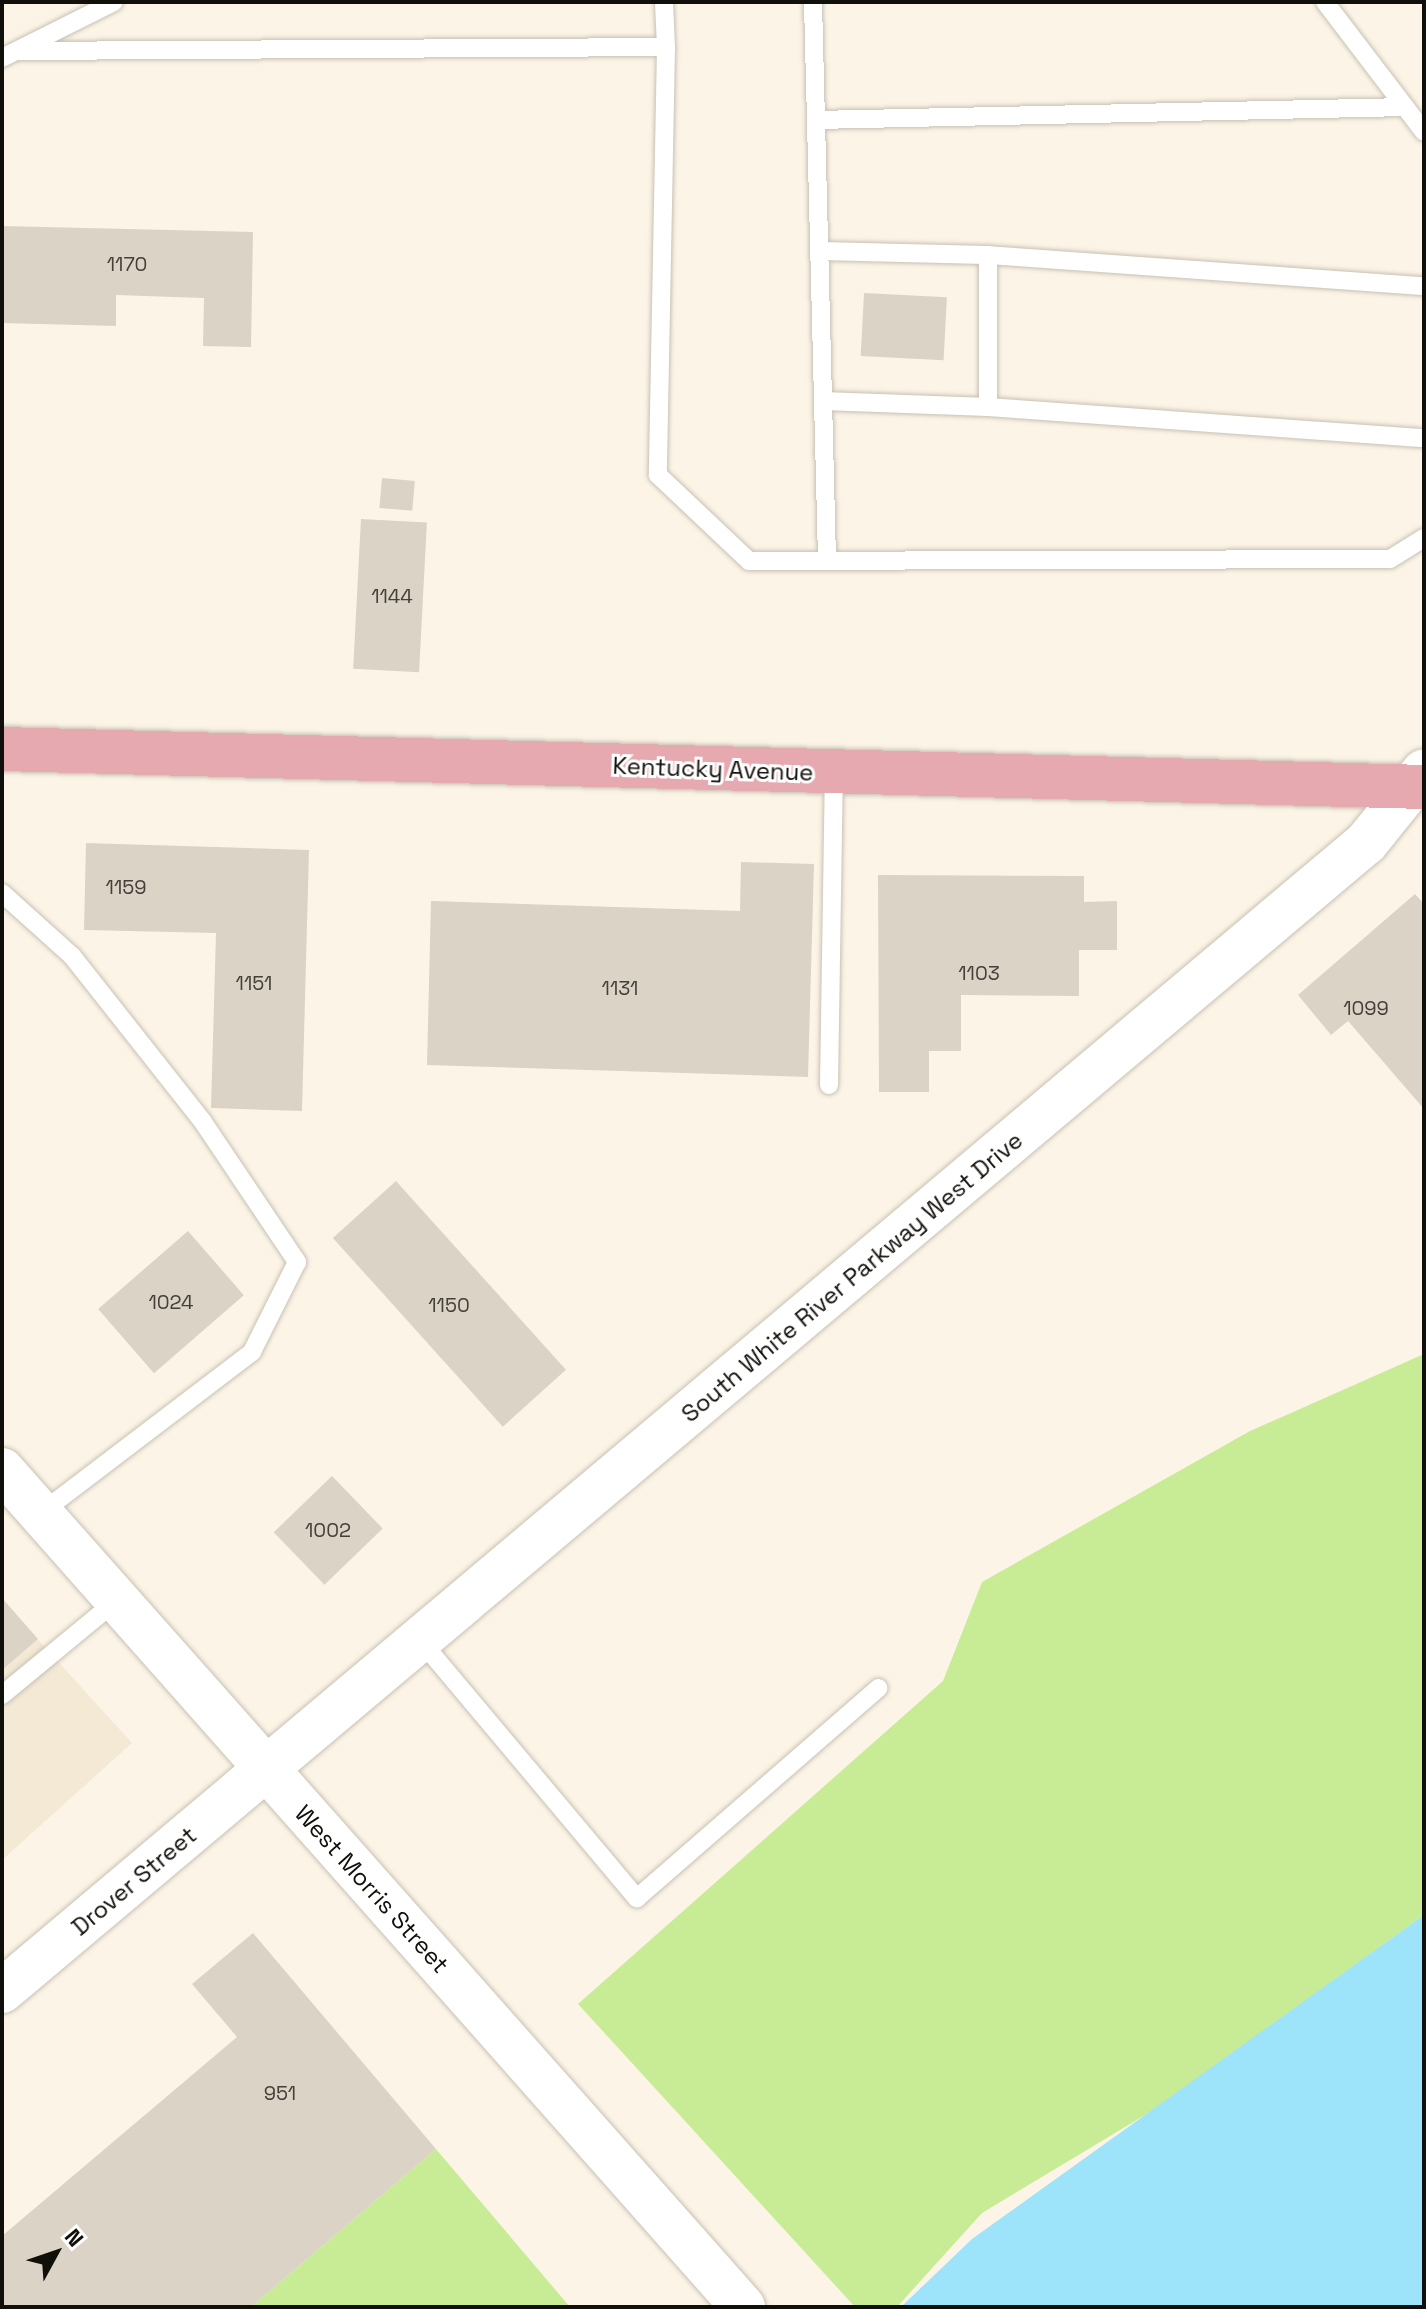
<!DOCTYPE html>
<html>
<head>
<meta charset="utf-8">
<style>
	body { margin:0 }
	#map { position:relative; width:1426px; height:2309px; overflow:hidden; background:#fcf5e7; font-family:"Space Grotesk",sans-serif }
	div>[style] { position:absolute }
	.built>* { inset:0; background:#f4e9d5 }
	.green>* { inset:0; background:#c8ec95 }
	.water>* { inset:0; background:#9de3f9 }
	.building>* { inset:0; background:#dbd3c6; transform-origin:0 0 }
	.roads { filter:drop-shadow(0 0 2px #c8c1b4) drop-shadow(0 0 2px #c8c1b4) }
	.lane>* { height:18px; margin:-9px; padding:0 9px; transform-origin:9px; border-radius:9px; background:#fff }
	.secondary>* { height:44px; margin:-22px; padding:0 22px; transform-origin:22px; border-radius:22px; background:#fff }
	.primary>* { height:44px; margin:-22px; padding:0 22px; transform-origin:22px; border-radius:22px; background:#e6a9af }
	span { translate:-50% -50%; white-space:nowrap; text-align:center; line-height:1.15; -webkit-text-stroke:6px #fff; paint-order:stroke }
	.number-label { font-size:20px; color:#444039 }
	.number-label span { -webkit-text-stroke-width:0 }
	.street-label { font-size:24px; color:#110f0a }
	.frame { position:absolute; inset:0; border:4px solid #110f0a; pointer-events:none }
	.north { position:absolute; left:16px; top:2213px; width:80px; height:80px; -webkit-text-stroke:6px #fff; paint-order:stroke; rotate:50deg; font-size:22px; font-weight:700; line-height:32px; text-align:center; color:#110f0a }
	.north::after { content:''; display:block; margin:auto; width:28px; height:36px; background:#110f0a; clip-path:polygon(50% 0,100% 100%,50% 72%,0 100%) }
</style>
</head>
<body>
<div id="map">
	<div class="built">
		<div style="clip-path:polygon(2px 1600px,132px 1743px,2px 1860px)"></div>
	</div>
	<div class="green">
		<div style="clip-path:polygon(1424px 1354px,1424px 1915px,1155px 2109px,982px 2213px,897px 2307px,855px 2307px,578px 2004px,943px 1681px,982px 1582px,1250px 1431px)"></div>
		<div style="clip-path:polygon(436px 2149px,570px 2307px,251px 2307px)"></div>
	</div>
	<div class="water">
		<div style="clip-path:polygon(1424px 1915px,1424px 2307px,901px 2307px,972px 2239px)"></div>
	</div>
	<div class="building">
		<div style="clip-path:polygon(2px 226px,253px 232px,251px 347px,203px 346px,204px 298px,116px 295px,116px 326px,2px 323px)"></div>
		<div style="left:864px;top:293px;width:83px;height:63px;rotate:3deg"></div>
		<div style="left:382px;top:478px;width:33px;height:30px;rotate:5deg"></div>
		<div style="left:361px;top:519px;width:66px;height:150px;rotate:3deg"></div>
		<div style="clip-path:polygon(86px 843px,309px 850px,302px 1111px,211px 1108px,216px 933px,84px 930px)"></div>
		<div style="clip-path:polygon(741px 862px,814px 864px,808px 1077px,427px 1065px,431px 901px,740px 911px)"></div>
		<div style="clip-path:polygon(878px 875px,1084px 876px,1084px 902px,1117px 901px,1117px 950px,1079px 950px,1079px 996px,961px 995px,961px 1051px,929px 1051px,929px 1092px,879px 1092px)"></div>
		<div style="clip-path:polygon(1415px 894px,1424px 904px,1424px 1109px,1348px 1021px,1331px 1035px,1298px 995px)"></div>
		<div style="left:396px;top:1181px;width:254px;height:85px;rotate:48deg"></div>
		<div style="left:188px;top:1231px;width:85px;height:119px;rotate:49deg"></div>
		<div style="left:332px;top:1476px;width:73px;height:81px;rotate:46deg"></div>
		<div style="clip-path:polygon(2px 1598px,38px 1639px,2px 1670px)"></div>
		<div style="clip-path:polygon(253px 1933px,436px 2149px,251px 2307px,2px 2307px,2px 2236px,237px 2037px,192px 1984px)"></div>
	</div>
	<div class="roads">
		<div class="lane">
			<div style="left:664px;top:2px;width:45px;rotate:87.5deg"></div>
			<div style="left:813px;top:2px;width:558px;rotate:88.56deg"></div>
			<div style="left:1325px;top:2px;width:163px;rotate:52.7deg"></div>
			<div style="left:17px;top:51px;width:649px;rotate:-0.35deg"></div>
			<div style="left:666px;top:47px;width:428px;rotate:91.1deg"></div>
			<div style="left:658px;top:475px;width:125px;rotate:43.4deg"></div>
			<div style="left:749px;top:561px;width:641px;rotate:-0.18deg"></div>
			<div style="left:1390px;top:559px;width:40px;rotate:-32deg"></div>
			<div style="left:2px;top:58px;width:125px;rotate:-26.6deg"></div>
			<div style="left:816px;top:120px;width:589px;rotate:-1.26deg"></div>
			<div style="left:819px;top:251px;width:169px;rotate:1.4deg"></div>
			<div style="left:988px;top:255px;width:152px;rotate:90deg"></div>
			<div style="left:988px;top:407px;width:165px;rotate:-177.9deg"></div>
			<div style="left:988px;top:255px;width:437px;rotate:4.1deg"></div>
			<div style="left:988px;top:407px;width:437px;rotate:4.1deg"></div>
			<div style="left:2px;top:893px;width:94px;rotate:42deg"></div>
			<div style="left:72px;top:956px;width:211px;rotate:51.7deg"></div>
			<div style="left:203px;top:1122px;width:169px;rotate:56.1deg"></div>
			<div style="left:297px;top:1262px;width:101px;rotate:116.6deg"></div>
			<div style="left:252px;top:1352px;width:265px;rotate:142.7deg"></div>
			<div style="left:829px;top:1085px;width:313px;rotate:-89.1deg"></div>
			<div style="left:421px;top:1641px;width:336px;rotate:50deg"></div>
			<div style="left:637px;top:1898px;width:320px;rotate:-41deg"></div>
			<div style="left:2px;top:1695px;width:146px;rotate:-39.5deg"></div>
		</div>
		<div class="secondary">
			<div style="left:2px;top:1470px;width:1118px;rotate:48.48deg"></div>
			<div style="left:2px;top:1991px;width:1783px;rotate:-40.09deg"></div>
			<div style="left:1366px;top:843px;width:92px;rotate:-51.1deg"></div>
		</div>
		<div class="primary">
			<div style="left:2px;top:749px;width:1423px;rotate:1.53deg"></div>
		</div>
	</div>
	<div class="number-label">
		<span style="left:127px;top:264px">1170</span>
		<span style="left:392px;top:596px">1144</span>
		<span style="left:126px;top:887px">1159</span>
		<span style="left:979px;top:973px">1103</span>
		<span style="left:254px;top:983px">1151</span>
		<span style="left:620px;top:988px">1131</span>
		<span style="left:1366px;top:1008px">1099</span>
		<span style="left:171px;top:1302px">1024</span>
		<span style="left:449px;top:1305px">1150</span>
		<span style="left:328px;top:1530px">1002</span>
		<span style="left:280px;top:2093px">951</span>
	</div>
	<div class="street-label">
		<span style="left:713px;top:769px;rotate:2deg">Kentucky Avenue</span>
		<span style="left:852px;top:1277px;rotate:-40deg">South White River Parkway West Drive</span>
		<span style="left:134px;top:1881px;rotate:-40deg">Drover Street</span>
		<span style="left:372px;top:1889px;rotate:48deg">West Morris Street</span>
	</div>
	<div class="frame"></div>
	<div class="north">N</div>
</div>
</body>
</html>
